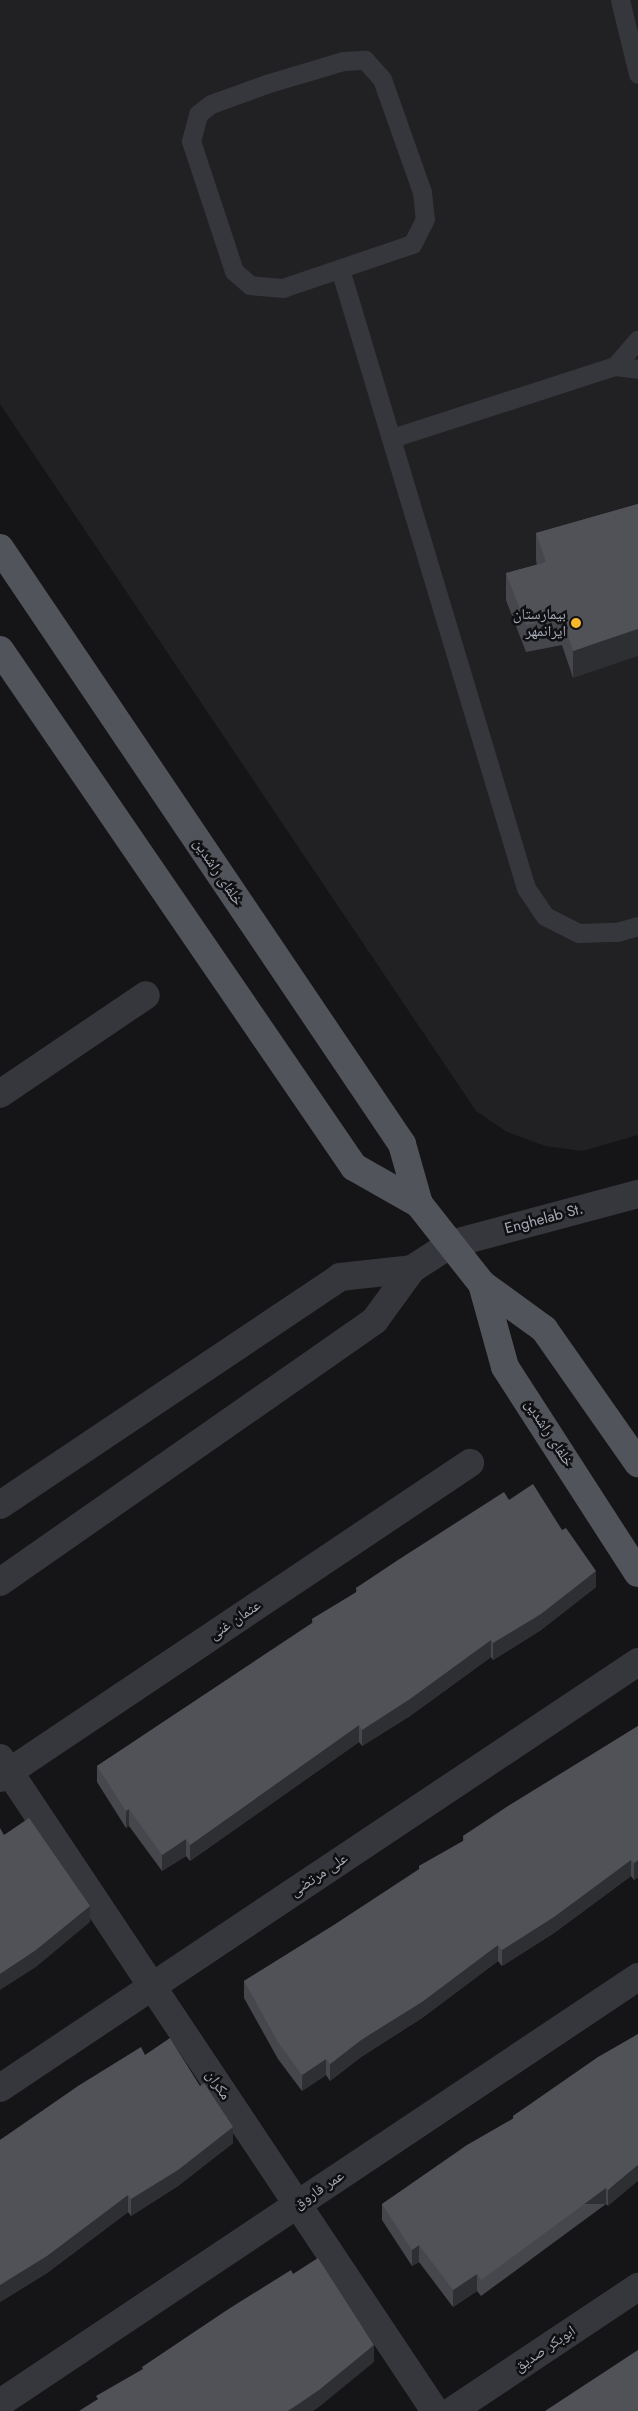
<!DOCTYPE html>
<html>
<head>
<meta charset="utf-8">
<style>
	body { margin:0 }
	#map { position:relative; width:638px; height:2411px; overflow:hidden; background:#151517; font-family:Jost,"Noto Naskh Arabic",sans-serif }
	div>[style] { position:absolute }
	.built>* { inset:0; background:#212124 }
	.service>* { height:19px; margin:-9.5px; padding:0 9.5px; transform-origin:9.5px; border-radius:9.5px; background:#36373c }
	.minor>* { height:28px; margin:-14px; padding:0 14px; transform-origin:14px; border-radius:14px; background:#36373c }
	.tertiary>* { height:28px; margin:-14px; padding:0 14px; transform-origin:14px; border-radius:14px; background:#36373c }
	.primary>* { height:28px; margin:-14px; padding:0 14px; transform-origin:14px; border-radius:14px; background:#52545b }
	.wall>* { inset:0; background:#46474c }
	.shaded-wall>* { inset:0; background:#2e2f32; transform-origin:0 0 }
	.building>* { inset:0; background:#515258 }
	.dots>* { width:14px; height:14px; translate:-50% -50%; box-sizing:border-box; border:2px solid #101012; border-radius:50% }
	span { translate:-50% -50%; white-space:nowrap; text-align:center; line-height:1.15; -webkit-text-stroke:5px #101012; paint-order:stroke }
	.poi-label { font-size:15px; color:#a6abb8 }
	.right { translate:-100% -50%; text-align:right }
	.street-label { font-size:15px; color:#a6abb8 }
</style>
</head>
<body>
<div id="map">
	<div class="built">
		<div style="clip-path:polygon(0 0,638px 0,638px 1135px,582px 1151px,545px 1146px,507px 1132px,476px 1111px,0 404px)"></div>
	</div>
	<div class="service">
		<div style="left:620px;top:0;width:76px;rotate:76.3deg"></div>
		<div style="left:365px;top:60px;width:25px;rotate:48deg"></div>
		<div style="left:382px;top:79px;width:120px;rotate:70.5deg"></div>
		<div style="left:422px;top:192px;width:27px;rotate:84deg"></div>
		<div style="left:425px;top:219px;width:28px;rotate:117deg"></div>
		<div style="left:412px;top:244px;width:136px;rotate:161.2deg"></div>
		<div style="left:283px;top:288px;width:33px;rotate:-175deg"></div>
		<div style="left:250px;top:285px;width:21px;rotate:-139deg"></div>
		<div style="left:234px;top:271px;width:137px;rotate:-108.3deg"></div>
		<div style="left:191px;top:141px;width:28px;rotate:-75deg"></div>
		<div style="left:198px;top:114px;width:16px;rotate:-38deg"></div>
		<div style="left:211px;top:104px;width:59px;rotate:-20deg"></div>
		<div style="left:266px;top:84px;width:80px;rotate:-16.6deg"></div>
		<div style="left:343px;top:61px;width:22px;rotate:-3deg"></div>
		<div style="left:340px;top:269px;width:646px;rotate:73.28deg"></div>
		<div style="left:526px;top:888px;width:34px;rotate:56deg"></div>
		<div style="left:545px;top:916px;width:38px;rotate:27deg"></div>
		<div style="left:579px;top:933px;width:38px;rotate:-2deg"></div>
		<div style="left:617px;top:932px;width:22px;rotate:-16deg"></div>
		<div style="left:615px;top:366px;width:35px;rotate:-49deg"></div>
		<div style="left:392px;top:438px;width:234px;rotate:-17.9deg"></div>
		<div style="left:615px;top:366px;width:23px;rotate:7deg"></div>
	</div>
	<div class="minor">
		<div style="left:0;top:1094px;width:176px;rotate:-34.1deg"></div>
		<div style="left:0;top:1758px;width:785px;rotate:56.33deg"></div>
		<div style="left:0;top:1778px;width:566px;rotate:-33.83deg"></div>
		<div style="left:0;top:2088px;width:767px;rotate:-33.73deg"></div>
		<div style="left:0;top:2403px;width:767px;rotate:-33.73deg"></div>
		<div style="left:452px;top:2411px;width:224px;rotate:-33.7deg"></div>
	</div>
	<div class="tertiary">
		<div style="left:0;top:1505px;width:409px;rotate:-33.8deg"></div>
		<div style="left:340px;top:1277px;width:72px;rotate:-6.3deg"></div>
		<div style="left:0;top:1582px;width:457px;rotate:-34.9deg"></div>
		<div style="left:375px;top:1320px;width:63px;rotate:-54deg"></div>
		<div style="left:412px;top:1269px;width:46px;rotate:-32.7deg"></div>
		<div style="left:451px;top:1244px;width:194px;rotate:-15deg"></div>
	</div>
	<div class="primary">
		<div style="left:0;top:548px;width:719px;rotate:56deg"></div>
		<div style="left:402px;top:1144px;width:62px;rotate:74.2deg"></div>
		<div style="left:0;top:650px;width:627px;rotate:55.6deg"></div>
		<div style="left:354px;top:1167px;width:75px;rotate:29.6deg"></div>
		<div style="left:419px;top:1204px;width:102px;rotate:51.8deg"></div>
		<div style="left:482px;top:1284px;width:77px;rotate:36deg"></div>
		<div style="left:544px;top:1329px;width:164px;rotate:55deg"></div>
		<div style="left:482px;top:1284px;width:86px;rotate:74.5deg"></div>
		<div style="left:505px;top:1367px;width:245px;rotate:57.2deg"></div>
	</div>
	<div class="wall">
		<div style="clip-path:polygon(638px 504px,573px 678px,562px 645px,526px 652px,506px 600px,506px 573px,537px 565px,536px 560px,536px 533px)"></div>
		<div style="clip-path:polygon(509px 1500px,596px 1587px,541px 1630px,493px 1660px,491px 1657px,410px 1716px,362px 1746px,359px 1742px,190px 1861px,186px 1856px,162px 1871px,129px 1826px,126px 1828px,97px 1782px,97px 1766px,312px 1623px,312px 1619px,356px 1593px,356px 1588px)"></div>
		<div style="clip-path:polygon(638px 1726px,638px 1877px,634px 1880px,631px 1876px,554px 1933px,502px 1966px,498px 1961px,422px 2018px,361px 2057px,330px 2081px,326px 2075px,302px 2091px,278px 2059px,244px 1998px,244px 1981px,334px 1925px,419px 1869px,419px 1866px,463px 1841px,463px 1836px)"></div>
		<div style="clip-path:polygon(638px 2034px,608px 2206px,606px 2204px,481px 2296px,477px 2291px,453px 2307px,419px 2262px,412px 2266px,382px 2220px,382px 2204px,513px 2119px,513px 2116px)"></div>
		<div style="clip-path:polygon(145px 2055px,233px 2143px,178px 2186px,131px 2216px,128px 2212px,47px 2273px,0 2302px,0 2140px)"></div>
	</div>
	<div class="shaded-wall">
		<div style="clip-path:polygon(638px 629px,638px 656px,573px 678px,573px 651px)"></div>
		<div style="clip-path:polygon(596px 1571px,596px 1587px,541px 1630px,493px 1660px,493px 1643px)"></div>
		<div style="clip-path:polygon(491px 1640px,491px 1657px,410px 1716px,362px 1746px,362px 1730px)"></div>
		<div style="clip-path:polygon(359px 1725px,359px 1742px,190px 1861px,190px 1845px)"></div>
		<div style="clip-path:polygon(129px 1809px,129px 1826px,126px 1828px,126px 1811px)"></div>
		<div style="clip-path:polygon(186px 1839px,186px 1856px,162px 1871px,162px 1855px)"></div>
		<div style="clip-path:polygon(631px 1860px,631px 1876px,554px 1933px,502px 1966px,502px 1950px)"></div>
		<div style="clip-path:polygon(638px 1860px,638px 1877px,634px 1880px,634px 1863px)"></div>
		<div style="clip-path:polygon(90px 1906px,90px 1922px,36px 1967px,0 1990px,0 1974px)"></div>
		<div style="clip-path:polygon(498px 1945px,498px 1961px,422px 2018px,361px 2057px,330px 2081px,330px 2064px,361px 2040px)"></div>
		<div style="clip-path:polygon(326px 2059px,326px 2075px,302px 2091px,302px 2075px)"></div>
		<div style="clip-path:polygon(233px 2127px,233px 2143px,178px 2186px,131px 2216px,131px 2199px)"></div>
		<div style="clip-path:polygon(638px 2165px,638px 2181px,608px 2206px,608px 2190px)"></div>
		<div style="left:606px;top:2188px;width:16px;height:155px;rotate:90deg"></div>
		<div style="clip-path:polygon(128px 2195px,128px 2212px,47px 2273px,0 2302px,0 2285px)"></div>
		<div style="clip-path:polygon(419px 2245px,419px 2262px,412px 2266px,412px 2250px)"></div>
		<div style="clip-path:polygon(477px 2274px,477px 2291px,453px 2307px,453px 2290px)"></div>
		<div style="clip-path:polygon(374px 2345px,374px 2362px,319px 2407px,313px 2411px,288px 2411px)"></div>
	</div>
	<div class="building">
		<div style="clip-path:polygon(638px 504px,638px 629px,573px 651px,562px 618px,526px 625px,506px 573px,546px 562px,536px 533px)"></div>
		<div style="clip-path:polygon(533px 1484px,562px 1530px,566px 1528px,596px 1571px,541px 1614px,493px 1643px,491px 1640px,410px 1699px,362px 1730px,359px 1725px,190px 1845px,186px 1839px,162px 1855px,129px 1809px,126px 1811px,97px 1766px,314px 1622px,312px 1619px,358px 1591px,356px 1588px,398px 1560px,504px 1492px,509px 1500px)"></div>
		<div style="clip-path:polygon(638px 1726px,638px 1860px,634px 1863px,631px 1860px,554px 1917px,502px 1950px,498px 1945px,422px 2002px,361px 2040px,330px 2064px,326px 2059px,302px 2075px,278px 2042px,244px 1981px,334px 1925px,420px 1869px,419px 1866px,465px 1840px,463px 1836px,508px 1806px)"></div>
		<div style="clip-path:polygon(29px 1818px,90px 1906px,36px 1950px,0 1974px,0 1828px,4px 1835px)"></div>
		<div style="clip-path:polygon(638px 2034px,638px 2165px,608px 2190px,606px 2188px,481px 2280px,477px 2274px,453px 2290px,419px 2245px,412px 2250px,382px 2204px,467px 2145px,514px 2118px,513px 2116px,598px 2057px)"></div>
		<div style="clip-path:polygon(170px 2038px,200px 2086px,204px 2083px,233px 2127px,178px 2170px,131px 2199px,128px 2195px,47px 2256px,0 2285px,0 2140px,78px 2086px,141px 2047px,145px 2055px)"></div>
		<div style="clip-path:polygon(318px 2258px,374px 2345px,319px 2390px,288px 2411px,79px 2411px,98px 2399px,96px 2396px,143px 2369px,142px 2367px,227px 2310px,291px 2270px,293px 2274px)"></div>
		<div style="clip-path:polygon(638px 2350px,638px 2411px,545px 2411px)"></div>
	</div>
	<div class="dots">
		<div style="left:576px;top:623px;background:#fab72a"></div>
	</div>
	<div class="poi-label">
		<span class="right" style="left:566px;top:623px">بیمارستان<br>ایرانمهر</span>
	</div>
	<div class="street-label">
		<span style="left:218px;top:872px;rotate:56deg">خلفای راشدین</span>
		<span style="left:544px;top:1219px;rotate:-15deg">Enghelab St.</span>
		<span style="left:549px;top:1433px;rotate:57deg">خلفای راشدین</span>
		<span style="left:235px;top:1620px;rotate:-34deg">عثمان غنی</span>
		<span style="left:319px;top:1875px;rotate:-34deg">علی مرتضی</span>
		<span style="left:218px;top:2085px;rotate:56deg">مکران</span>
		<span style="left:319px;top:2190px;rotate:-34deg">عمر فاروق</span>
		<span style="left:545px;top:2349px;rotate:-34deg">ابوبکر صدیق</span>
	</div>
</div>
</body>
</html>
